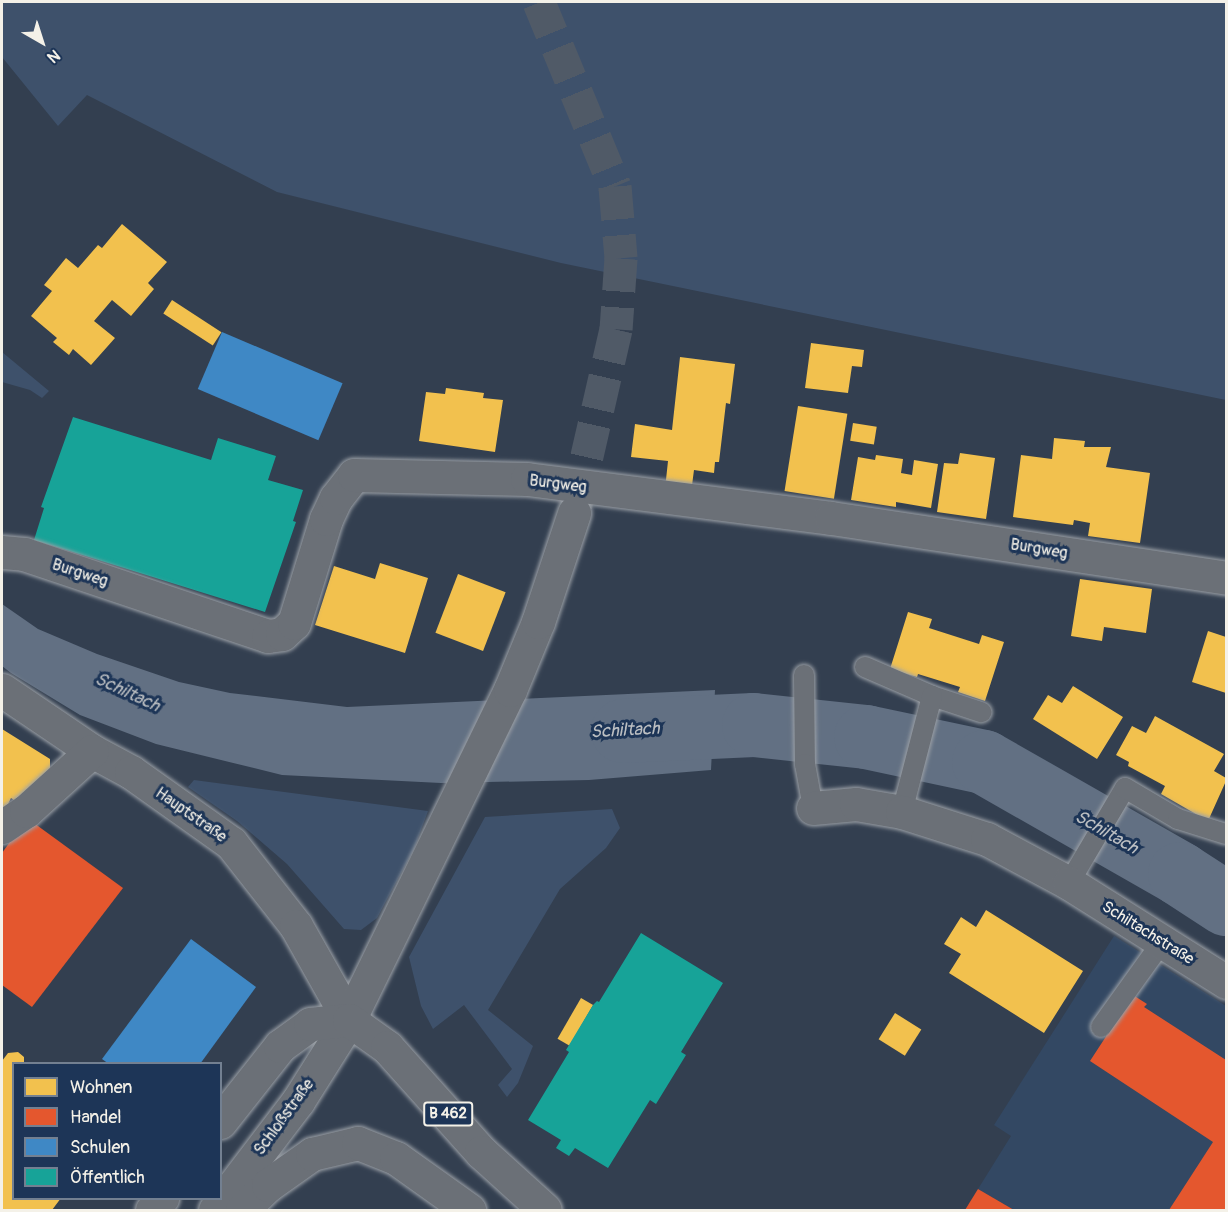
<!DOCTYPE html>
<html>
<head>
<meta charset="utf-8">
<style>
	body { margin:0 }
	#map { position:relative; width:1228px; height:1212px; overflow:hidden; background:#333f50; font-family:Pangolin,sans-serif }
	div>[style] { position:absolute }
	.built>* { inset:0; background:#334863 }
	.green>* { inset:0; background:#3e516b }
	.water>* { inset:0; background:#627083 }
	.homes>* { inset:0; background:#f2c14e; transform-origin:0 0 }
	.shops>* { inset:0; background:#e4572e }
	.schools>* { inset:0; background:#3f88c5; transform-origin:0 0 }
	.public>* { inset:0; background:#17a398 }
	.river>* { height:64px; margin:-32px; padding:0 32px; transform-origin:32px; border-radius:32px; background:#627083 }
	.secondary-tunnel>* { height:33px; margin-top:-16.5px; transform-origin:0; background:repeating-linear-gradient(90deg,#505a67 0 33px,transparent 0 49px) }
	.roads { filter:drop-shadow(0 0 2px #9ba0a6) drop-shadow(0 0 2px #9ba0a6) }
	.lane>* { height:20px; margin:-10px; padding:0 10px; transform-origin:10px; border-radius:10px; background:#6b7077 }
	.street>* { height:33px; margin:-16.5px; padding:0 16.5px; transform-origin:16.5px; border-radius:16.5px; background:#6b7077 }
	.secondary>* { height:33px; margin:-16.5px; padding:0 16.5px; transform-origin:16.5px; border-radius:16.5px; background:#6b7077 }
	.primary>* { height:33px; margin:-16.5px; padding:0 16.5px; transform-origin:16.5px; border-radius:16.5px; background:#6b7077 }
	span { translate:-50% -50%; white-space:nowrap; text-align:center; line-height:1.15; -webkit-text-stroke:6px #1d3557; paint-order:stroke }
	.shield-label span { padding:2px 4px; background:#1d3557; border:2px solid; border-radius:4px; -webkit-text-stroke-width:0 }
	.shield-label { font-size:15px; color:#f4f1e8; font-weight:700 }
	.street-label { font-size:16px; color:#f4f1e8 }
	.water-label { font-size:18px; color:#bcbfc2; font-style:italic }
	.frame { position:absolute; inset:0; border:3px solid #f4f1e8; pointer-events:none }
	.legend { position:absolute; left:12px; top:1062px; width:210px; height:138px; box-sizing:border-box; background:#1d3557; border:2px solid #738091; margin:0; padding:8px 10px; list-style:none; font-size:18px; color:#f4f1e8 }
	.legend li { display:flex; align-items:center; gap:12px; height:30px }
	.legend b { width:30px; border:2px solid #738091 }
	.north { position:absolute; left:12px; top:12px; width:60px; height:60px; -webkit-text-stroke:4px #1d3557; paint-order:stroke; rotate:141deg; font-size:16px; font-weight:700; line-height:24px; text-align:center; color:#f4f1e8 }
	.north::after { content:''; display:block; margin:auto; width:21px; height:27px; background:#f4f1e8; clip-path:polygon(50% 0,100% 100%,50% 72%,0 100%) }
</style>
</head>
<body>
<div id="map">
	<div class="built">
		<div style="clip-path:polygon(1114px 936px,1226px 1006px,1226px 1210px,1014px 1210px,978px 1189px,1011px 1136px,994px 1125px)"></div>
	</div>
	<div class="green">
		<div style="clip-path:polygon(2px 2px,1226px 2px,1226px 400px,561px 263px,277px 192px,87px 95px,58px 126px,2px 57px)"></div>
		<div style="clip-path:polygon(2px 352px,49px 391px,42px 398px,30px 390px,2px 382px)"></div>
		<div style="clip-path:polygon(194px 780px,428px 811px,414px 849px,377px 918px,361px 930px,344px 929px,287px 864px,237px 821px,188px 787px)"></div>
		<div style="clip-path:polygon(612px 809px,620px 828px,606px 848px,560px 889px,488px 1010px,533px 1046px,518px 1083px,507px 1097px,498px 1085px,512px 1069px,464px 1005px,433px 1029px,421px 1006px,409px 957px,485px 817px)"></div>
	</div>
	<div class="water">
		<div style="clip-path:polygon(2px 604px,38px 629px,97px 654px,179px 682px,230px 693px,347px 707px,715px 690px,711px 770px,589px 780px,441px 783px,282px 775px,156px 744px,80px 715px,11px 673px,2px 666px)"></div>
	</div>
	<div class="homes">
		<div style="clip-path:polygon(122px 224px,167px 262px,148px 283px,154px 289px,131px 316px,112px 300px,94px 321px,115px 338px,91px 365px,73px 349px,69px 355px,53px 342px,57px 338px,31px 316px,52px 291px,44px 285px,66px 258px,78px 268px,98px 245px,102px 248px)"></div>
		<div style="left:172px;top:300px;width:59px;height:16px;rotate:33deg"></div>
		<div style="clip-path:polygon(811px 343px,864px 350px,862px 367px,852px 366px,848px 393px,805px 388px)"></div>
		<div style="clip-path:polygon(680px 357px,735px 364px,730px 404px,726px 403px,719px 462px,715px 462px,714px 473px,694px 470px,691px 493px,665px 489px,668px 461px,631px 457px,635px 424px,672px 430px)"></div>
		<div style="clip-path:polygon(446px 388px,484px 393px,483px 398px,503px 400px,495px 452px,419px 441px,426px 392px,445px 394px)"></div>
		<div style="left:798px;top:406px;width:50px;height:86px;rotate:9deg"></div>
		<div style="left:853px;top:423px;width:24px;height:18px;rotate:9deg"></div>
		<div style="clip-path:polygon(1054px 438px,1085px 441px,1084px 447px,1111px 447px,1106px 467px,1150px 473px,1140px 543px,1088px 536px,1090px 523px,1074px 520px,1073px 525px,1013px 517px,1021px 455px,1052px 459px)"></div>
		<div style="clip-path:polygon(960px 453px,995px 458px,986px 519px,937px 512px,944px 463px,958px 464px)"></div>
		<div style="clip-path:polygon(876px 455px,903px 459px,901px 473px,912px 475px,914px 460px,938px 464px,931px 508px,896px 502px,896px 507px,851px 500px,858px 457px,875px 460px)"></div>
		<div style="clip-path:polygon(380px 563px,428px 578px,405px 653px,315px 625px,334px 566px,375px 579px)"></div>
		<div style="left:458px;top:574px;width:51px;height:63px;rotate:21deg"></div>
		<div style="clip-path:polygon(1080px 579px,1152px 589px,1146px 633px,1104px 627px,1102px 641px,1071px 636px)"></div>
		<div style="clip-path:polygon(908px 612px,932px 619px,929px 628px,979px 644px,982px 635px,1004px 642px,985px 701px,958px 692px,960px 687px,918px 674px,917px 677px,890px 669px)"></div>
		<div style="clip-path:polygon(1208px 631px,1226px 637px,1226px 693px,1192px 682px)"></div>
		<div style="clip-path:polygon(1073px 686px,1123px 717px,1097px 759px,1033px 719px,1048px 695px,1062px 703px)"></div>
		<div style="clip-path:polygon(1155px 716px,1224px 754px,1214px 771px,1226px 778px,1226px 781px,1208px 821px,1161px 794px,1165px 786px,1128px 766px,1129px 762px,1116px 755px,1132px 726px,1146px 733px)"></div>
		<div style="clip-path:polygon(2px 729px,50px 759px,50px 769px,17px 802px,11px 798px,5px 810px,2px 809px)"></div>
		<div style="clip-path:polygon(986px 910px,1083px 971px,1044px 1033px,949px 973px,961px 954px,944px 944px,961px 917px,976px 927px)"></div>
		<div style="left:581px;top:998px;width:14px;height:47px;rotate:30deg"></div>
		<div style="left:895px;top:1013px;width:31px;height:31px;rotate:32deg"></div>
		<div style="clip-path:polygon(18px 1052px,24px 1057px,24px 1064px,14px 1064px,14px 1198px,61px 1198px,52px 1210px,2px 1210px,2px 1061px,8px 1053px)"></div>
	</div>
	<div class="shops">
		<div style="clip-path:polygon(27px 818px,123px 888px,32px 1007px,2px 985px,2px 853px)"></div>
		<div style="clip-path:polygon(1133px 995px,1147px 1004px,1144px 1007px,1226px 1060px,1226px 1210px,1169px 1210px,1213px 1142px,1090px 1061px)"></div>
		<div style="clip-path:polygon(978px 1189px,1014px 1210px,965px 1210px)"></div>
	</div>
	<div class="schools">
		<div style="left:222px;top:332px;width:131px;height:62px;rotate:23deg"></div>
		<div style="clip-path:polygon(191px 939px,256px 987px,200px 1064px,109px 1064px,102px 1059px)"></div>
	</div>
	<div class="public">
		<div style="clip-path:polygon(73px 417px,211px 460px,218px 438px,276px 456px,268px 480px,303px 490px,293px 521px,296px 522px,265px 612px,34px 540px,44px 508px,41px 507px)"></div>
		<div style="clip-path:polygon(641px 933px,723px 983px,681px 1052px,686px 1055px,656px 1104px,650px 1100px,608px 1168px,575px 1148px,569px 1156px,556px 1148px,561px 1140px,528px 1120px,569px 1052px,566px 1050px,593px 1005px,597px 1001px,599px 1002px)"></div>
	</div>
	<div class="river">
		<div style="left:623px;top:731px;width:131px;rotate:-2.6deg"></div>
		<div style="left:754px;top:725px;width:113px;rotate:6.1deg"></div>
		<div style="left:866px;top:737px;width:121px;rotate:12deg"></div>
		<div style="left:984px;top:762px;width:226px;rotate:29.7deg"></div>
		<div style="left:1180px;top:874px;width:55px;rotate:33.1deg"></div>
	</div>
	<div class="secondary-tunnel">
		<div style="left:539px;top:2px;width:199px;rotate:67.6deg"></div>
		<div style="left:615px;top:186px;width:72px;rotate:85.2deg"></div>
		<div style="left:621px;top:258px;width:71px;rotate:94deg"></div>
		<div style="left:616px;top:329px;width:189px;rotate:102.9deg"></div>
	</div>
	<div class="roads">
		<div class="lane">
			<div style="left:865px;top:667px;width:73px;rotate:23.4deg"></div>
			<div style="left:932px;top:696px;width:52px;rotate:18.1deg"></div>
			<div style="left:804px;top:675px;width:89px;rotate:89.4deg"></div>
			<div style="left:805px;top:764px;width:45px;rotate:79.7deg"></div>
			<div style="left:902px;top:812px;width:120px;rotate:-75.5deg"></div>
			<div style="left:1069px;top:883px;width:110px;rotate:-59.5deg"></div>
			<div style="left:1125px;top:788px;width:61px;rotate:30.3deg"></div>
			<div style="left:1178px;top:819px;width:50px;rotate:17.4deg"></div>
			<div style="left:1101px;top:1027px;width:105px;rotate:-54.3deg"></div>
		</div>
		<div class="street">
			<div style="left:2px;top:552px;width:22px;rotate:5deg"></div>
			<div style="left:24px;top:554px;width:257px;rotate:18.6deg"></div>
			<div style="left:268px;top:636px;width:14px;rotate:-8deg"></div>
			<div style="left:282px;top:634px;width:16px;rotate:-43deg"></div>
			<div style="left:294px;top:623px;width:109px;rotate:-72.9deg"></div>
			<div style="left:326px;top:519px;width:23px;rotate:-65deg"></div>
			<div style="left:336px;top:498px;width:29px;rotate:-52deg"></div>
			<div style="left:354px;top:475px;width:173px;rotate:1.3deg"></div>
			<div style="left:527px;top:479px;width:306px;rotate:7.3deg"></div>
			<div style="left:831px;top:518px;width:400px;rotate:8.6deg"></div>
			<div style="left:2px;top:690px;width:109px;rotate:34.1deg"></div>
			<div style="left:92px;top:751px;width:44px;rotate:28.3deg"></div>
			<div style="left:131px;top:772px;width:123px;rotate:35.4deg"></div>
			<div style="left:231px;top:843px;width:105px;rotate:51.9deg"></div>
			<div style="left:296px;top:926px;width:108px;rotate:60.6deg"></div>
			<div style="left:813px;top:808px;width:43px;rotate:-5.3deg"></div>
			<div style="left:856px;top:804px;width:47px;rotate:9.9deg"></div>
			<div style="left:902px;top:812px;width:89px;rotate:17.6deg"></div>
			<div style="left:987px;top:839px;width:93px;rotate:28.2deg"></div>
			<div style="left:1069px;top:883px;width:186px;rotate:32.2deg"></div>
			<div style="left:2px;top:827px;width:29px;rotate:-34deg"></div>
			<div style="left:26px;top:811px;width:89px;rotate:-42.3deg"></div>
		</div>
		<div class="secondary">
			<div style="left:215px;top:1210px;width:137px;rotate:-52.7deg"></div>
			<div style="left:298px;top:1101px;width:96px;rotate:-57.8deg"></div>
			<div style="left:349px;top:1020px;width:367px;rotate:-64deg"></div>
			<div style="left:510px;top:690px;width:74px;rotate:-67.6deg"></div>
			<div style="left:538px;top:622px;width:115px;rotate:-71.7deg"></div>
		</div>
		<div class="primary">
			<div style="left:220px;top:1122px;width:97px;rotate:-51.7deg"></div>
			<div style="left:280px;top:1046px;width:37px;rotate:-36deg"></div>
			<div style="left:310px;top:1024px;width:39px;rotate:-6deg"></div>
			<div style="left:349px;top:1020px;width:47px;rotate:35.4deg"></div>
			<div style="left:387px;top:1047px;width:141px;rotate:48.2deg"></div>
			<div style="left:481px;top:1152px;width:86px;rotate:42.2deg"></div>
			<div style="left:152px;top:1210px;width:16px;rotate:-50deg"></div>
			<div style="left:242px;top:1210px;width:36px;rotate:-44deg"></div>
			<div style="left:268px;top:1185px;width:54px;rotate:-35.2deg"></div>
			<div style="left:312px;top:1154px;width:47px;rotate:-13.4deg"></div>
			<div style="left:358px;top:1143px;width:41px;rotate:21.5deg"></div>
			<div style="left:396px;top:1158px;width:90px;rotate:35.5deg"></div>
		</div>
	</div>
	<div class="shield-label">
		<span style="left:448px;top:1114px">B 462</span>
	</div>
	<div class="street-label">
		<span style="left:558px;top:484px;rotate:7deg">Burgweg</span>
		<span style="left:1039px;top:549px;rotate:9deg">Burgweg</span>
		<span style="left:80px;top:573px;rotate:18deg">Burgweg</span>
		<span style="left:191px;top:815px;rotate:35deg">Hauptstraße</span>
		<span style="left:1148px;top:933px;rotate:32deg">Schiltachstraße</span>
		<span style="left:284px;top:1117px;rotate:-54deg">Schloßstraße</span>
	</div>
	<div class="water-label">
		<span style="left:127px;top:693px;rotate:25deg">Schiltach</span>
		<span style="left:625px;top:731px;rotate:-3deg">Schiltach</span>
		<span style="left:1106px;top:833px;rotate:30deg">Schiltach</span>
	</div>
	<div class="frame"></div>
	<ul class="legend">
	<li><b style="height:16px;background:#f2c14e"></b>Wohnen</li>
	<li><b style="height:16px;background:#e4572e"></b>Handel</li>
	<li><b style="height:16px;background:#3f88c5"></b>Schulen</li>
	<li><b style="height:16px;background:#17a398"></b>Öffentlich</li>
	</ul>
	<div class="north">N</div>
</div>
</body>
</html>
